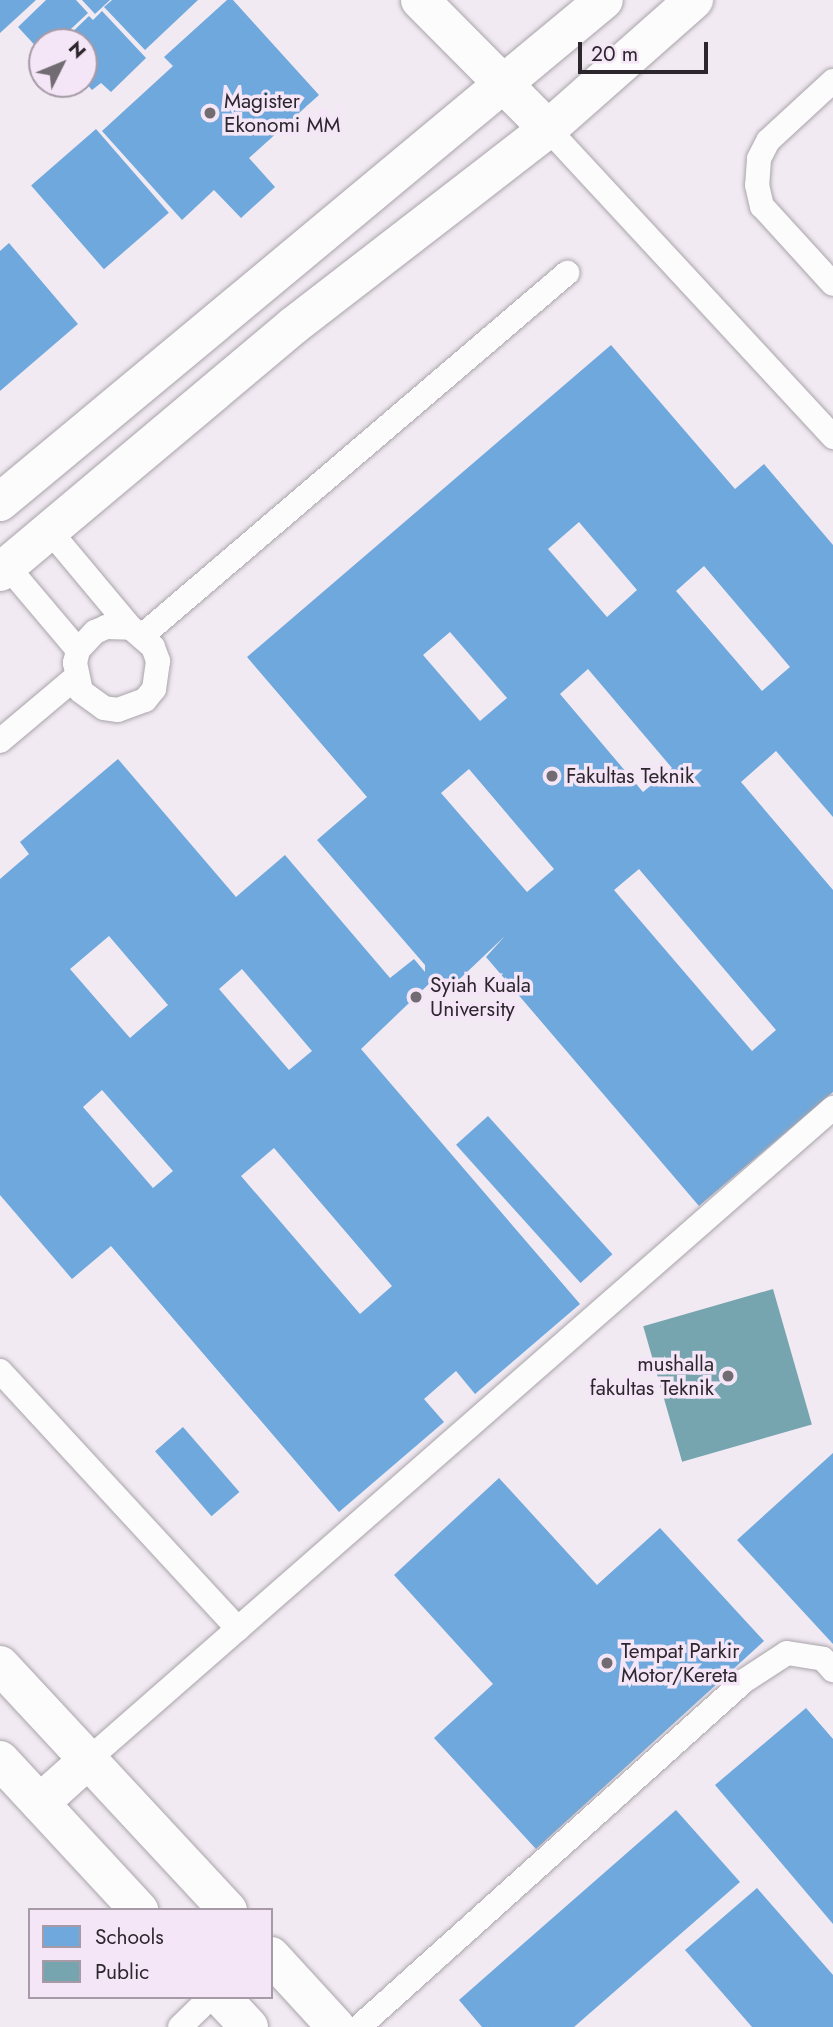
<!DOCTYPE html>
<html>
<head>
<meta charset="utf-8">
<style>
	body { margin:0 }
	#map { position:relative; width:833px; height:2027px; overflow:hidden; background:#f2eaf3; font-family:Jost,sans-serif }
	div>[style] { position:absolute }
	.schools>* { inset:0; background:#6fa8dc; transform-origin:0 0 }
	.public>* { inset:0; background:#76a5af; transform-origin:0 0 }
	.roads { filter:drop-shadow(0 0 2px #a9a4aa) drop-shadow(0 0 2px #a9a4aa) }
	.service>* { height:24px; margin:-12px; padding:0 12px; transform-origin:12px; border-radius:12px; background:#fdfcfd }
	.minor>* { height:38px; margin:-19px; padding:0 19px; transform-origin:19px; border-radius:19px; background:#fdfcfd }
	.dots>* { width:19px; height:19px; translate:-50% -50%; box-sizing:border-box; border:4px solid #f5e6f7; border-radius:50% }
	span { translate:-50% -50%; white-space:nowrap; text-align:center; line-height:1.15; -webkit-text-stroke:7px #f5e6f7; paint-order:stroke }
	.poi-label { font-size:21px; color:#2c272d }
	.left { translate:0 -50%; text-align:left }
	.right { translate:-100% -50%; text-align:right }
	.legend { position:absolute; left:28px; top:1908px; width:245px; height:91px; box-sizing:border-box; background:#f5e6f7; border:2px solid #a59aa6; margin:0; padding:9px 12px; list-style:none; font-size:21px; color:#2c272d }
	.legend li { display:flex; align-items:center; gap:14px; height:35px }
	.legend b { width:35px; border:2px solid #a59aa6 }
	.north { position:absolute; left:28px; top:28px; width:70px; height:70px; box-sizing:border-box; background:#f5e6f7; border:2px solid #a59aa6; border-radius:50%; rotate:47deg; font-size:19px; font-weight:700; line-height:28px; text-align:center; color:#2c272d }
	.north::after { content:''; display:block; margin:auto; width:24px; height:32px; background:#716b72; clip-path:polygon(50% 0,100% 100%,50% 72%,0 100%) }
	.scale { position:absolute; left:578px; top:42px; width:130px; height:32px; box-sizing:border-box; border:4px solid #2c272d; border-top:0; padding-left:9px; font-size:21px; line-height:24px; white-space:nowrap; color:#2c272d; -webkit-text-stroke:5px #f5e6f7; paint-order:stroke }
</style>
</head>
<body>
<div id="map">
	<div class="schools">
		<div style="clip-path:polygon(0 0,36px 0,0 33px)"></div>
		<div style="clip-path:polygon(46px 0,76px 0,88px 13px,57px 42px,42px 42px,42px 53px,18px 27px)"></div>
		<div style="clip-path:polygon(82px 0,110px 0,95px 14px)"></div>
		<div style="clip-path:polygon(112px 0,198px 0,145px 50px,104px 7px)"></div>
		<div style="clip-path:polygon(227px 0,233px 0,319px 95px,249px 158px,275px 187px,241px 218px,214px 190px,182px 220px,102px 131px,173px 66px,164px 57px)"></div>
		<div style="clip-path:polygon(102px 11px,146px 58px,111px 92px,101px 83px,92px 90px,84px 81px,84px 42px,62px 42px,89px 16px,93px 20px)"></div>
		<div style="left:96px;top:129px;width:111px;height:86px;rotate:49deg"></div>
		<div style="clip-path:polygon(9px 243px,78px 324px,0 391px,0 251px)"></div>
		<div style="clip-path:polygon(evenodd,611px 345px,735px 489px,764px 464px,833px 545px,833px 817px,776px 751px,741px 782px,833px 890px,833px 1092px,699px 1206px,486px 957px,505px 936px,447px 991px,432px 981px,361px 1049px,580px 1304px,475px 1394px,456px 1371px,424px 1399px,444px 1422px,339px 1512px,111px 1246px,72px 1279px,0 1195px,0 879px,29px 854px,20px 842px,118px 759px,236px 897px,285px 855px,390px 978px,414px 959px,425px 972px,425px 965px,317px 840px,367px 797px,247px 657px,611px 345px,579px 522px,637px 590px,607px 617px,548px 549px,579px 522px,611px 345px,704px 566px,790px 667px,762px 691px,676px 591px,704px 566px,611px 345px,450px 632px,507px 698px,480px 721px,423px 655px,450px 632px,611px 345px,588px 669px,672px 768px,643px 792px,560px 694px,588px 669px,611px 345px,469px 769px,554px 869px,527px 892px,441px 793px,469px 769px,611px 345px,639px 869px,776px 1030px,752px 1051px,614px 890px,639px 869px,611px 345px,109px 936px,168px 1005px,130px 1038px,70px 969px,109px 936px,611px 345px,242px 969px,312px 1051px,289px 1070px,219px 989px,242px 969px,611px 345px,102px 1090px,173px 1171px,153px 1188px,83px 1107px,102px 1090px,611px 345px,274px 1148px,392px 1286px,360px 1314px,241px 1176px,274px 1148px)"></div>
		<div style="left:488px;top:1116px;width:186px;height:43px;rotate:48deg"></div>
		<div style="left:183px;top:1427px;width:86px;height:37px;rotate:49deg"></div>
		<div style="clip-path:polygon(833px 1453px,833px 1644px,737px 1540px)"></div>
		<div style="clip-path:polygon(499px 1478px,597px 1585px,660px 1528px,764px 1641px,536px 1849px,434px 1738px,493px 1684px,394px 1575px)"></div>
		<div style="clip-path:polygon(806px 1708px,833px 1739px,833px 1924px,715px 1785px)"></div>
		<div style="clip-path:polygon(676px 1810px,740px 1882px,574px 2027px,482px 2027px,459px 2000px)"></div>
		<div style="clip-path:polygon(757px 1888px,833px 1975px,833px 2027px,752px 2027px,685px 1950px)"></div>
	</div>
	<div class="public">
		<div style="left:773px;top:1289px;width:141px;height:135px;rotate:74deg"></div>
	</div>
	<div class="roads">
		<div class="service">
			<div style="left:833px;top:81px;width:88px;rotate:137.3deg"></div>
			<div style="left:768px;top:141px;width:20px;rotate:117deg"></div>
			<div style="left:759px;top:159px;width:26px;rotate:94deg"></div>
			<div style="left:757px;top:185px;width:22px;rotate:77deg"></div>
			<div style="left:762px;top:206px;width:105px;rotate:47.7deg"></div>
			<div style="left:548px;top:129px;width:420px;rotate:47.2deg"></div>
			<div style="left:49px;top:530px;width:128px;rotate:50.1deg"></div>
			<div style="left:131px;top:628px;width:29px;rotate:41deg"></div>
			<div style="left:153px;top:647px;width:15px;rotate:70deg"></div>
			<div style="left:158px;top:661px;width:28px;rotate:98deg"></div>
			<div style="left:154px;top:689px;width:14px;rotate:129deg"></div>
			<div style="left:145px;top:700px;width:29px;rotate:160deg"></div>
			<div style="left:118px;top:710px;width:14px;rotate:-172deg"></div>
			<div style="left:104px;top:708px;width:29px;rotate:-144deg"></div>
			<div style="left:81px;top:691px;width:29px;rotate:-102deg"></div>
			<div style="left:75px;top:663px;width:13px;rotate:-77deg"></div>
			<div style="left:78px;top:650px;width:25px;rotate:-47deg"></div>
			<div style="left:95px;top:632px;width:12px;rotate:-24deg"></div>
			<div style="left:106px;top:627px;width:25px;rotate:2deg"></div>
			<div style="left:7px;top:566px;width:110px;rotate:49.8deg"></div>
			<div style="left:143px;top:635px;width:558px;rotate:-40.49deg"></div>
			<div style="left:0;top:741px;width:99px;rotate:-40.1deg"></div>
			<div style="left:0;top:1371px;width:351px;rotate:47.3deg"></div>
			<div style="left:89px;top:1759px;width:989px;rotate:-41.19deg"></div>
			<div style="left:180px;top:2027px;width:43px;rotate:-44.1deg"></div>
			<div style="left:359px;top:2027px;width:518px;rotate:-41.95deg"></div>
			<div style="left:744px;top:1681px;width:51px;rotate:-33.1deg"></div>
			<div style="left:787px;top:1653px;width:36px;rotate:9deg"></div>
			<div style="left:823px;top:1659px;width:15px;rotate:48deg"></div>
		</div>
		<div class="minor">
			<div style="left:420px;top:0;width:182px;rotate:45.2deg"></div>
			<div style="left:0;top:502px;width:785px;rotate:-39.73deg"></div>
			<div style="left:0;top:572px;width:383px;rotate:-40deg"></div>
			<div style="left:293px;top:326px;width:322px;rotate:-37.7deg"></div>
			<div style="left:548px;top:129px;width:195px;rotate:-41.5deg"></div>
			<div style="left:0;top:1665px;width:335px;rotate:47.1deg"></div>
			<div style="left:0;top:1760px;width:205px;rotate:47.2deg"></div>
			<div style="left:40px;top:1803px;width:66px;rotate:-41.9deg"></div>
			<div style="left:271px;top:1956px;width:96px;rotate:47.5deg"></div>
			<div style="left:221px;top:1997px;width:41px;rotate:47deg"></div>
		</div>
	</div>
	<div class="dots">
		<div style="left:210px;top:113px;background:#716b72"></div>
		<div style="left:552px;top:776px;background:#716b72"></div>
		<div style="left:416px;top:997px;background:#716b72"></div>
		<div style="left:728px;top:1376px;background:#716b72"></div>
		<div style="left:607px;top:1663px;background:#716b72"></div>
	</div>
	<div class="poi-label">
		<span class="left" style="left:224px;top:113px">Magister<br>Ekonomi MM</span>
		<span class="left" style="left:566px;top:776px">Fakultas Teknik</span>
		<span class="left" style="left:430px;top:997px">Syiah Kuala<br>University</span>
		<span class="right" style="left:714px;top:1376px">mushalla<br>fakultas Teknik</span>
		<span class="left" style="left:621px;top:1663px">Tempat Parkir<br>Motor/Kereta</span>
	</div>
	<ul class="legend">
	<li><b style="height:19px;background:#6fa8dc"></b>Schools</li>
	<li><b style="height:19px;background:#76a5af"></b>Public</li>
	</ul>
	<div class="north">N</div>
	<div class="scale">20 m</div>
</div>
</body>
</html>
